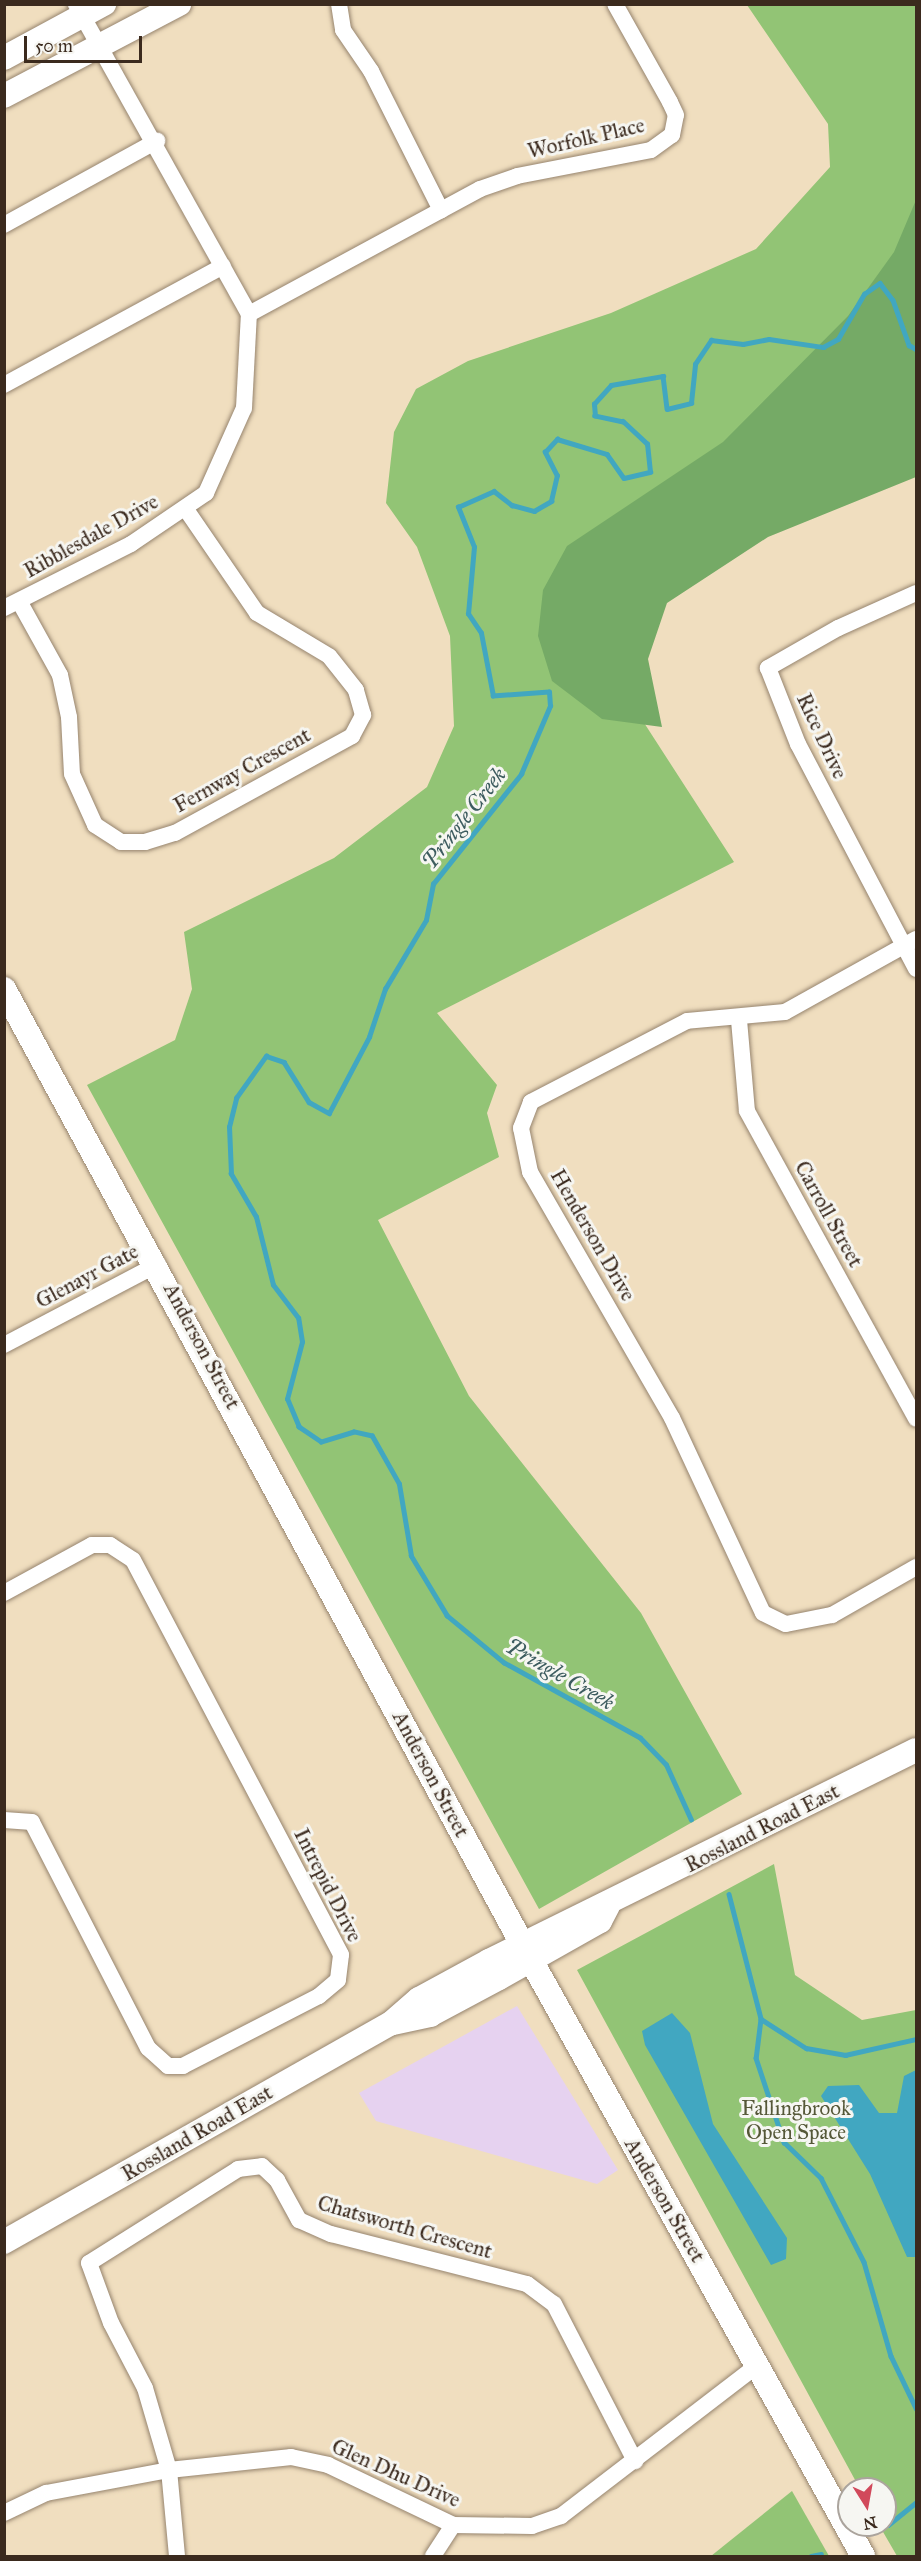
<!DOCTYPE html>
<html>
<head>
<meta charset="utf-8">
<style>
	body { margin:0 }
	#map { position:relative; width:921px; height:2561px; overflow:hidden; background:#f0debf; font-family:"IM FELL Great Primer",serif }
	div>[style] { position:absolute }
	.built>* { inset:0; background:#e6d2f0 }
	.green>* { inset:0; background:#92c475 }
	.forest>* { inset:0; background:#75aa66 }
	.water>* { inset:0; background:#41a7c1 }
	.stream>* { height:4.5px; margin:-2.25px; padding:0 2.25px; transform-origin:2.25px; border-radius:2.25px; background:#41a7c1 }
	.roads { filter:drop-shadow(0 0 2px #96846e) drop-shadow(0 0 2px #96846e) }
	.street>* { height:16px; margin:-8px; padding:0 8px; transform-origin:8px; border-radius:8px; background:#fff }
	.secondary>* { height:24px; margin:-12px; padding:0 12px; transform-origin:12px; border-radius:12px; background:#fff }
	span { translate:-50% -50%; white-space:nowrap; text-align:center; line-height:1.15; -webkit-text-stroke:6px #f6f6f2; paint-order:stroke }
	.street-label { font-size:21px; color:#3b2a1e }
	.park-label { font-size:21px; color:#555838 }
	.water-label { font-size:22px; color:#3d5c5f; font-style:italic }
	.frame { position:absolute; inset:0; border:6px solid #3b2a1e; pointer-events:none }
	.north { position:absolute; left:837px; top:2477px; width:60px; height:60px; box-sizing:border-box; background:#f6f6f2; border:2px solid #aba49d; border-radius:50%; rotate:169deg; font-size:16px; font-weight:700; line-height:24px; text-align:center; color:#3b2a1e }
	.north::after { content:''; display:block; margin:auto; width:21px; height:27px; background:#d1495b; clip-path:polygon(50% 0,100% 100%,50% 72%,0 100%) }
	.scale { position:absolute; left:24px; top:36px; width:118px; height:27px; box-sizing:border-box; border:3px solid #3b2a1e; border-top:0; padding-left:8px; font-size:18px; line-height:21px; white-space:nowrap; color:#3b2a1e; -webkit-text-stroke:4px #f6f6f2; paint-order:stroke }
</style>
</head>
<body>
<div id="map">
	<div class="built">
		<div style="clip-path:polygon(517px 2006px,618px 2170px,597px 2184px,376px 2121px,359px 2093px)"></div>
	</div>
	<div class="green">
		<div style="clip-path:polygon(747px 5px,916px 5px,916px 438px,619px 614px,639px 715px,734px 862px,437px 1013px,497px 1085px,487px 1113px,499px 1157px,378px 1220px,469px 1396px,641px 1613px,742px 1794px,539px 1909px,87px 1085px,175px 1040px,192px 989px,184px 932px,334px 858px,427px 787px,454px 726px,450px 636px,417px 547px,386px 503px,394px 432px,416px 389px,468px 361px,611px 313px,756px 249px,830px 167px,828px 124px)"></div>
		<div style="clip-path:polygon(774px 1864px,795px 1975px,862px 2020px,916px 2010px,916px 2556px,897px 2556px,879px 2525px,885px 2525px,885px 2489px,860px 2489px,577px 1970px)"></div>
		<div style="clip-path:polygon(792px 2491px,829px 2556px,711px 2556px)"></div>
	</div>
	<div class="forest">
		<div style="clip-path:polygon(916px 200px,916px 477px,768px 537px,667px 603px,648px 659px,662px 727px,602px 719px,552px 681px,538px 636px,543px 590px,567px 546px,723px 442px,848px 316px,894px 252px)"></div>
	</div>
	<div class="water">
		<div style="clip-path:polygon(672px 2013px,690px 2033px,713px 2124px,787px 2238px,786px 2259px,771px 2265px,645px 2045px,642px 2031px)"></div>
		<div style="clip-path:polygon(916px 2070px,916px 2257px,907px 2257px,870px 2174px,821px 2096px,828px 2086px,859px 2085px,879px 2113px,897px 2113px,904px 2076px)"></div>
	</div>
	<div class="stream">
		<div style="left:691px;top:1820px;width:60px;rotate:-114.4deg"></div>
		<div style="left:666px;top:1765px;width:37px;rotate:-134deg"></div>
		<div style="left:640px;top:1738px;width:155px;rotate:-151.1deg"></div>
		<div style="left:504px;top:1663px;width:74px;rotate:-140.5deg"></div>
		<div style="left:447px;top:1616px;width:70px;rotate:-121deg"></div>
		<div style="left:411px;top:1556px;width:73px;rotate:-99.5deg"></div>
		<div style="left:399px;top:1484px;width:55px;rotate:-119.4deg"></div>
		<div style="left:372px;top:1436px;width:18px;rotate:-167deg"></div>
		<div style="left:354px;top:1432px;width:34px;rotate:163deg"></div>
		<div style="left:321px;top:1442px;width:27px;rotate:-146deg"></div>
		<div style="left:299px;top:1427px;width:30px;rotate:-113deg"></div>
		<div style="left:287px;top:1399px;width:59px;rotate:-75.3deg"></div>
		<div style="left:302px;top:1342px;width:24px;rotate:-99deg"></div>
		<div style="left:298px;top:1318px;width:41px;rotate:-127.1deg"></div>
		<div style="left:273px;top:1285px;width:70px;rotate:-104deg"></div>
		<div style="left:256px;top:1217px;width:50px;rotate:-120.2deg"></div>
		<div style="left:231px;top:1174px;width:47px;rotate:-92.4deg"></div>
		<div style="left:229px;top:1127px;width:30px;rotate:-76deg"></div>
		<div style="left:236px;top:1098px;width:52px;rotate:-54.5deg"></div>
		<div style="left:266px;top:1056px;width:19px;rotate:18deg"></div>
		<div style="left:284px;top:1062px;width:47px;rotate:58deg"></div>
		<div style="left:309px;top:1102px;width:23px;rotate:29deg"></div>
		<div style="left:329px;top:1113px;width:86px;rotate:-62.2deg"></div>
		<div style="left:369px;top:1037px;width:51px;rotate:-71.6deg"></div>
		<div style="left:385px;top:989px;width:80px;rotate:-59.3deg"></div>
		<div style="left:426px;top:920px;width:37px;rotate:-79deg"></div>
		<div style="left:433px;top:884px;width:141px;rotate:-51.3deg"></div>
		<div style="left:521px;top:774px;width:74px;rotate:-66.9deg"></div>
		<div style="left:550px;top:706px;width:14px;rotate:-94deg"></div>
		<div style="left:549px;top:692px;width:56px;rotate:175.9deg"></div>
		<div style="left:493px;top:696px;width:64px;rotate:-100.8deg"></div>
		<div style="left:481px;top:633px;width:23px;rotate:-124deg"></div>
		<div style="left:468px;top:614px;width:67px;rotate:-84.9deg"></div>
		<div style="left:474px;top:547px;width:43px;rotate:-111.8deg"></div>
		<div style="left:458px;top:507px;width:39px;rotate:-24deg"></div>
		<div style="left:494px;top:491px;width:23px;rotate:38deg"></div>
		<div style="left:512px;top:505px;width:23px;rotate:15deg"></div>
		<div style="left:534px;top:511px;width:20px;rotate:-30deg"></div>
		<div style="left:551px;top:501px;width:26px;rotate:-77deg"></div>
		<div style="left:557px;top:476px;width:27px;rotate:-117deg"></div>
		<div style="left:545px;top:452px;width:18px;rotate:-47deg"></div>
		<div style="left:557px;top:439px;width:52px;rotate:16.7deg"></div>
		<div style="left:607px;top:454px;width:29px;rotate:55deg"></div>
		<div style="left:624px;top:478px;width:27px;rotate:-13deg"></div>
		<div style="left:650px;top:472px;width:28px;rotate:-96deg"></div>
		<div style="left:647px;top:444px;width:33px;rotate:-137deg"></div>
		<div style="left:623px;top:422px;width:29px;rotate:-168deg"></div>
		<div style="left:595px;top:416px;width:12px;rotate:-95deg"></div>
		<div style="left:594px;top:404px;width:25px;rotate:-48deg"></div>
		<div style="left:611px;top:385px;width:53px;rotate:-9.8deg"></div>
		<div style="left:663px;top:376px;width:33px;rotate:83deg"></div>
		<div style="left:667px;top:409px;width:25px;rotate:-14deg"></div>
		<div style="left:691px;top:403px;width:39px;rotate:-84deg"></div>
		<div style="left:695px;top:364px;width:29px;rotate:-56deg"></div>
		<div style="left:711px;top:340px;width:32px;rotate:7deg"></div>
		<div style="left:743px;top:344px;width:26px;rotate:-11deg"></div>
		<div style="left:769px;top:339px;width:55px;rotate:8.4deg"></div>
		<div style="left:823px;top:347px;width:17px;rotate:-28deg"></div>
		<div style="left:838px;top:339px;width:52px;rotate:-60deg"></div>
		<div style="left:864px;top:294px;width:19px;rotate:-35deg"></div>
		<div style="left:880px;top:283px;width:21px;rotate:53deg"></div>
		<div style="left:893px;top:300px;width:48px;rotate:70.4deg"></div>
		<div style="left:909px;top:345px;width:8px;rotate:30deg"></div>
		<div style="left:729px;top:1894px;width:129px;rotate:75.6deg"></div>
		<div style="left:761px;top:2019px;width:39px;rotate:97deg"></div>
		<div style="left:756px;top:2058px;width:89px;rotate:71.6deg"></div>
		<div style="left:784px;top:2142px;width:52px;rotate:44.2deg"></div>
		<div style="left:821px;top:2178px;width:94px;rotate:62.9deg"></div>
		<div style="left:864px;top:2262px;width:98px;rotate:74deg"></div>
		<div style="left:891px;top:2356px;width:58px;rotate:64.3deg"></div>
		<div style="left:761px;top:2019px;width:54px;rotate:32.8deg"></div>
		<div style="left:806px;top:2048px;width:40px;rotate:10deg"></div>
		<div style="left:845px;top:2055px;width:73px;rotate:-12.7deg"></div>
		<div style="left:888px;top:2525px;width:36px;rotate:-39deg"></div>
		<div style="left:811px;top:2556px;width:10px;rotate:-11deg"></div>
	</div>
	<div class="roads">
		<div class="street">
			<div style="left:339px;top:4px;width:26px;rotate:81deg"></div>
			<div style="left:343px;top:30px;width:50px;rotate:55.7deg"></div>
			<div style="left:371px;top:71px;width:156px;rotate:63.3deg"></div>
			<div style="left:4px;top:225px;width:175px;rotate:-28.8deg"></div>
			<div style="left:249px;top:314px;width:263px;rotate:-28.4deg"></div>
			<div style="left:480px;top:189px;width:39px;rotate:-19deg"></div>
			<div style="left:517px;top:176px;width:136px;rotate:-11deg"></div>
			<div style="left:651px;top:150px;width:26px;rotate:-36deg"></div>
			<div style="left:672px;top:135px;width:20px;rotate:-79deg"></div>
			<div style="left:676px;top:115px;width:14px;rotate:-115deg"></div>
			<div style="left:670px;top:102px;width:112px;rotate:-119.3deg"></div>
			<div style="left:4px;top:385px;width:249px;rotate:-28.5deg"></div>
			<div style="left:916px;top:593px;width:85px;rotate:155.8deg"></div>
			<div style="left:838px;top:628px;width:81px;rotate:150.3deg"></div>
			<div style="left:768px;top:668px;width:82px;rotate:68.5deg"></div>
			<div style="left:798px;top:744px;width:254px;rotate:62.3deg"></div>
			<div style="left:19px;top:601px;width:85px;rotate:61deg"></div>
			<div style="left:60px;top:675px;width:43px;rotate:77.9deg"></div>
			<div style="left:69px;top:717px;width:57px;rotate:87deg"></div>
			<div style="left:72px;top:774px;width:56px;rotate:65.7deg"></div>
			<div style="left:95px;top:825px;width:31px;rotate:33deg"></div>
			<div style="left:121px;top:842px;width:24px"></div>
			<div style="left:145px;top:842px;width:31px;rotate:-17deg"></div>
			<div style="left:175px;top:833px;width:202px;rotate:-28.7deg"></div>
			<div style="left:352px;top:736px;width:24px;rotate:-62deg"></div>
			<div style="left:363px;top:715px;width:26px;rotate:-106deg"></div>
			<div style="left:356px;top:690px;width:43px;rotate:-128.5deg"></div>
			<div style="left:329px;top:656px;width:84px;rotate:-149.2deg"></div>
			<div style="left:257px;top:613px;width:127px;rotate:-124.4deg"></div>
			<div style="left:4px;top:608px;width:142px;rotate:-26.7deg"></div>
			<div style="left:131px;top:544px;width:91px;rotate:-34.2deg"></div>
			<div style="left:206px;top:493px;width:93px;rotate:-65.9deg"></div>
			<div style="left:244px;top:408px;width:94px;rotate:-87deg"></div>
			<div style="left:249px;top:314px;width:355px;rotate:-119.2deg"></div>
			<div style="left:916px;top:939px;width:150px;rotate:150.9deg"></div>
			<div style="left:785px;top:1012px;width:98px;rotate:174.8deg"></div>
			<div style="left:687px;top:1021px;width:176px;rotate:152.6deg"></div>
			<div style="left:531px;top:1102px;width:28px;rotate:111deg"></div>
			<div style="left:521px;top:1128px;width:45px;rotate:78.4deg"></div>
			<div style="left:530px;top:1172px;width:284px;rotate:60deg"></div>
			<div style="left:672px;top:1418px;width:215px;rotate:65deg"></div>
			<div style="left:763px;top:1613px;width:25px;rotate:26deg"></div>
			<div style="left:786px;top:1624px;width:47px;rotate:-11.1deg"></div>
			<div style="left:832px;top:1615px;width:97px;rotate:-29.7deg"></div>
			<div style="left:739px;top:1020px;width:91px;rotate:85deg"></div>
			<div style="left:747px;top:1111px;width:351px;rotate:61.2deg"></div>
			<div style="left:4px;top:1345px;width:174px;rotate:-27.7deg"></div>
			<div style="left:4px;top:1593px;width:100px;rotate:-28.6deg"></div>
			<div style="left:92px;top:1545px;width:18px"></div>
			<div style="left:110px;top:1545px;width:27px;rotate:33deg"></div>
			<div style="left:133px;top:1560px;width:446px;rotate:62.2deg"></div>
			<div style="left:341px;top:1955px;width:25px;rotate:97deg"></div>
			<div style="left:338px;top:1980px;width:25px;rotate:140deg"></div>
			<div style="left:319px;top:1996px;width:153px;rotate:152.8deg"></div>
			<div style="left:183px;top:2066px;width:15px;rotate:180deg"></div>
			<div style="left:168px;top:2066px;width:27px;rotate:-138deg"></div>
			<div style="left:148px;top:2048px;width:254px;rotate:-117.2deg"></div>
			<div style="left:32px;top:1822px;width:28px;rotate:-176deg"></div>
			<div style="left:4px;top:2513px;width:47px;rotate:-25.5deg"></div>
			<div style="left:46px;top:2493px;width:125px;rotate:-10.6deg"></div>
			<div style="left:169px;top:2470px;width:123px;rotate:-6.1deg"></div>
			<div style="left:291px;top:2457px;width:38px;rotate:12deg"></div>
			<div style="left:328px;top:2465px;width:139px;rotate:25.6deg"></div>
			<div style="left:453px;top:2525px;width:79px;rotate:0.7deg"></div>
			<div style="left:532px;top:2526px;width:31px;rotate:-19deg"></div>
			<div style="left:561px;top:2516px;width:250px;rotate:-37.5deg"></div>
			<div style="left:177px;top:2556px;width:86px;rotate:-95.3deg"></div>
			<div style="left:169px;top:2470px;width:85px;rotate:-106.3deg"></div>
			<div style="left:145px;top:2388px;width:73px;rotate:-117.6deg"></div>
			<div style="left:111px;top:2323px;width:64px;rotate:-110.1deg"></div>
			<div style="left:89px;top:2263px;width:176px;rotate:-32.2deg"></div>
			<div style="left:238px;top:2169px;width:24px;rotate:-7deg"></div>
			<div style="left:262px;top:2166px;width:21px;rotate:43deg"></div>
			<div style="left:277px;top:2180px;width:46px;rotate:61.2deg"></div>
			<div style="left:299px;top:2220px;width:35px;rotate:24deg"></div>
			<div style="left:331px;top:2234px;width:202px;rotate:14.3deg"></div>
			<div style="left:527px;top:2284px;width:34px;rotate:37deg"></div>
			<div style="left:554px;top:2304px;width:177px;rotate:62.7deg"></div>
			<div style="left:433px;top:2556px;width:37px;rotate:-57deg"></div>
		</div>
		<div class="secondary">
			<div style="left:4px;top:58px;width:114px;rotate:-28.4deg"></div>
			<div style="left:4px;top:96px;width:198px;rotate:-27.7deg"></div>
			<div style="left:4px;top:989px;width:1086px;rotate:61.52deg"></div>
			<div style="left:522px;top:1944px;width:701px;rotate:60.87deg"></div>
			<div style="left:393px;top:2023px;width:38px;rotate:-12deg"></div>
			<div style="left:430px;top:2015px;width:78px;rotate:-28.2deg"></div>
			<div style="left:499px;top:1978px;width:116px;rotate:-29.4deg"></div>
			<div style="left:600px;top:1921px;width:17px;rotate:-62deg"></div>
			<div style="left:4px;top:2242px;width:443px;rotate:-29.5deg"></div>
			<div style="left:390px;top:2024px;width:38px;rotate:-41deg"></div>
			<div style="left:419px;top:1999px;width:80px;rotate:-28.5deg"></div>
			<div style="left:489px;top:1961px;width:476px;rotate:-26.3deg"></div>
		</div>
	</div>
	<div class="street-label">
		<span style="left:586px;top:138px;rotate:-13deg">Worfolk Place</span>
		<span style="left:91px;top:536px;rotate:-29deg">Ribblesdale Drive</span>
		<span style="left:822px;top:736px;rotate:65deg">Rice Drive</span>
		<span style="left:242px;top:770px;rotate:-29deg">Fernway Crescent</span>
		<span style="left:829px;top:1214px;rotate:61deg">Carroll Street</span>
		<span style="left:593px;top:1235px;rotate:60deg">Henderson Drive</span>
		<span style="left:87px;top:1276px;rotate:-28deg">Glenayr Gate</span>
		<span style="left:202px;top:1346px;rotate:62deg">Anderson Street</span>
		<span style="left:431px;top:1774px;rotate:62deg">Anderson Street</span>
		<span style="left:762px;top:1828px;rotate:-27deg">Rossland Road East</span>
		<span style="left:328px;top:1885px;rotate:63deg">Intrepid Drive</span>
		<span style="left:197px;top:2133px;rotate:-30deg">Rossland Road East</span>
		<span style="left:665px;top:2200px;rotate:60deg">Anderson Street</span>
		<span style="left:405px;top:2227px;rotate:16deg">Chatsworth Crescent</span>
		<span style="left:396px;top:2473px;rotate:24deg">Glen Dhu Drive</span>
	</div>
	<div class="park-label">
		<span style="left:796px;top:2120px">Fallingbrook<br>Open Space</span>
	</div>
	<div class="water-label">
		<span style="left:464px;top:818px;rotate:-52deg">Pringle Creek</span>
		<span style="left:560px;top:1674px;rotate:30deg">Pringle Creek</span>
	</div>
	<div class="frame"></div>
	<div class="north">N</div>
	<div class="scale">50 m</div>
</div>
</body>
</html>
